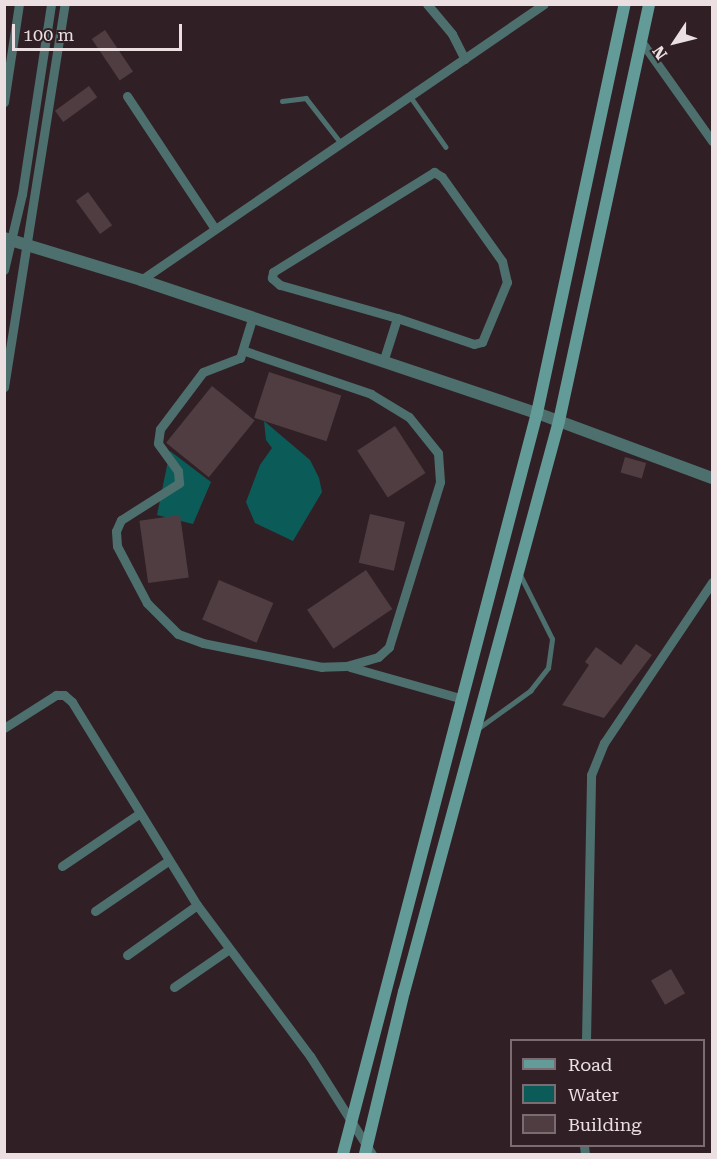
<!DOCTYPE html>
<html>
<head>
<meta charset="utf-8">
<style>
	body { margin:0 }
	#map { position:relative; width:717px; height:1159px; overflow:hidden; background:#302025; font-family:"Roboto Serif",serif }
	div>[style] { position:absolute }
	.water>* { inset:0; background:#0b5c59 }
	.building>* { inset:0; background:#4f3d42; transform-origin:0 0 }
	.service>* { height:4.5px; margin:-2.25px; padding:0 2.25px; transform-origin:2.25px; border-radius:2.25px; background:#4d706e }
	.minor>* { height:9px; margin:-4.5px; padding:0 4.5px; transform-origin:4.5px; border-radius:4.5px; background:#4d706e }
	.tertiary>* { height:12px; margin:-6px; padding:0 6px; transform-origin:6px; border-radius:6px; background:#4d706e }
	.secondary>* { height:12px; margin:-6px; padding:0 6px; transform-origin:6px; border-radius:6px; background:#629b97 }
	span { translate:-50% -50%; white-space:nowrap; text-align:center; line-height:1.15; -webkit-text-stroke:5px #302025; paint-order:stroke }
	.frame { position:absolute; inset:0; border:6px solid #ebdfe2; pointer-events:none }
	.legend { position:absolute; left:510px; top:1039px; width:195px; height:108px; box-sizing:border-box; background:#302025; border:2px solid #7b6c71; margin:0; padding:8px 10px; list-style:none; font-size:18px; color:#ebdfe2 }
	.legend li { display:flex; align-items:center; gap:12px; height:30px }
	.legend b { width:30px; border:2px solid #7b6c71 }
	.north { position:absolute; left:645px; top:12px; width:60px; height:60px; -webkit-text-stroke:4px #302025; paint-order:stroke; rotate:235deg; font-size:16px; font-weight:700; line-height:24px; text-align:center; color:#ebdfe2 }
	.north::after { content:''; display:block; margin:auto; width:21px; height:27px; background:#ebdfe2; clip-path:polygon(50% 0,100% 100%,50% 72%,0 100%) }
	.scale { position:absolute; left:12px; top:24px; width:170px; height:27px; box-sizing:border-box; border:3px solid #ebdfe2; border-top:0; padding-left:8px; font-size:18px; line-height:21px; white-space:nowrap; color:#ebdfe2; -webkit-text-stroke:4px #302025; paint-order:stroke }
</style>
</head>
<body>
<div id="map">
	<div class="water">
		<div style="clip-path:polygon(264px 421px,310px 460px,319px 478px,322px 492px,293px 541px,255px 523px,246px 502px,260px 465px,272px 448px,266px 440px)"></div>
		<div style="clip-path:polygon(170px 451px,211px 482px,193px 524px,157px 515px)"></div>
	</div>
	<div class="building">
		<div style="left:105px;top:30px;width:50px;height:16px;rotate:56deg"></div>
		<div style="left:89px;top:86px;width:14px;height:42px;rotate:54deg"></div>
		<div style="left:88px;top:192px;width:41px;height:15px;rotate:54deg"></div>
		<div style="left:269px;top:372px;width:76px;height:48px;rotate:18deg"></div>
		<div style="left:212px;top:386px;width:55px;height:73px;rotate:39deg"></div>
		<div style="left:395px;top:426px;width:56px;height:45px;rotate:57deg"></div>
		<div style="left:625px;top:457px;width:22px;height:16px;rotate:16deg"></div>
		<div style="left:370px;top:514px;width:36px;height:50px;rotate:13deg"></div>
		<div style="left:180px;top:515px;width:63px;height:41px;rotate:82deg"></div>
		<div style="left:366px;top:570px;width:47px;height:71px;rotate:56deg"></div>
		<div style="left:219px;top:580px;width:59px;height:43px;rotate:23deg"></div>
		<div style="clip-path:polygon(636px 644px,652px 655px,604px 718px,562px 705px,589px 665px,585px 662px,596px 647px,621px 665px)"></div>
		<div style="left:671px;top:969px;width:28px;height:23px;rotate:60deg"></div>
	</div>
	<div class="service">
		<div style="left:410px;top:96px;width:62px;rotate:54.8deg"></div>
		<div style="left:282px;top:101px;width:24px;rotate:-7deg"></div>
		<div style="left:306px;top:98px;width:57px;rotate:52.1deg"></div>
		<div style="left:480px;top:727px;width:62px;rotate:-35.8deg"></div>
		<div style="left:530px;top:691px;width:29px;rotate:-52deg"></div>
		<div style="left:548px;top:668px;width:29px;rotate:-82deg"></div>
		<div style="left:552px;top:639px;width:72px;rotate:-116.6deg"></div>
	</div>
	<div class="minor">
		<div style="left:427px;top:4px;width:39px;rotate:50deg"></div>
		<div style="left:452px;top:34px;width:28px;rotate:63deg"></div>
		<div style="left:641px;top:41px;width:123px;rotate:54.6deg"></div>
		<div style="left:127px;top:96px;width:159px;rotate:56.5deg"></div>
		<div style="left:4px;top:102px;width:99px;rotate:-81.3deg"></div>
		<div style="left:4px;top:270px;width:78px;rotate:-76.7deg"></div>
		<div style="left:22px;top:194px;width:192px;rotate:-81.3deg"></div>
		<div style="left:141px;top:280px;width:488px;rotate:-34.4deg"></div>
		<div style="left:245px;top:351px;width:133px;rotate:18.8deg"></div>
		<div style="left:371px;top:394px;width:44px;rotate:31.2deg"></div>
		<div style="left:409px;top:417px;width:46px;rotate:51.1deg"></div>
		<div style="left:438px;top:453px;width:29px;rotate:86deg"></div>
		<div style="left:440px;top:482px;width:173px;rotate:107.2deg"></div>
		<div style="left:389px;top:647px;width:15px;rotate:138deg"></div>
		<div style="left:378px;top:657px;width:33px;rotate:164deg"></div>
		<div style="left:346px;top:666px;width:24px;rotate:178deg"></div>
		<div style="left:322px;top:667px;width:121px;rotate:-168.6deg"></div>
		<div style="left:203px;top:643px;width:27px;rotate:-160deg"></div>
		<div style="left:178px;top:634px;width:44px;rotate:-135deg"></div>
		<div style="left:147px;top:603px;width:64px;rotate:-117.8deg"></div>
		<div style="left:117px;top:546px;width:15px;rotate:-94deg"></div>
		<div style="left:116px;top:531px;width:12px;rotate:-66deg"></div>
		<div style="left:121px;top:520px;width:69px;rotate:-32.5deg"></div>
		<div style="left:179px;top:483px;width:12px;rotate:-95deg"></div>
		<div style="left:178px;top:471px;width:34px;rotate:-126deg"></div>
		<div style="left:158px;top:443px;width:14px;rotate:-82deg"></div>
		<div style="left:160px;top:429px;width:71px;rotate:-53deg"></div>
		<div style="left:203px;top:372px;width:40px;rotate:-21deg"></div>
		<div style="left:240px;top:358px;width:41px;rotate:-72.9deg"></div>
		<div style="left:383px;top:362px;width:46px;rotate:-72.3deg"></div>
		<div style="left:397px;top:318px;width:122px;rotate:-164.2deg"></div>
		<div style="left:280px;top:285px;width:11px;rotate:-139deg"></div>
		<div style="left:272px;top:278px;width:6px;rotate:-81deg"></div>
		<div style="left:273px;top:272px;width:190px;rotate:-31.8deg"></div>
		<div style="left:434px;top:172px;width:9px;rotate:32deg"></div>
		<div style="left:442px;top:177px;width:103px;rotate:54.5deg"></div>
		<div style="left:502px;top:261px;width:22px;rotate:77deg"></div>
		<div style="left:507px;top:282px;width:65px;rotate:112.6deg"></div>
		<div style="left:482px;top:342px;width:8px;rotate:166deg"></div>
		<div style="left:474px;top:344px;width:81px;rotate:-161.3deg"></div>
		<div style="left:4px;top:387px;width:388px;rotate:-81deg"></div>
		<div style="left:350px;top:667px;width:117px;rotate:15.8deg"></div>
		<div style="left:4px;top:728px;width:62px;rotate:-32.4deg"></div>
		<div style="left:56px;top:695px;width:8px"></div>
		<div style="left:64px;top:695px;width:11px;rotate:41deg"></div>
		<div style="left:72px;top:702px;width:238px;rotate:58.4deg"></div>
		<div style="left:197px;top:905px;width:189px;rotate:53.2deg"></div>
		<div style="left:310px;top:1056px;width:116px;rotate:57.7deg"></div>
		<div style="left:62px;top:866px;width:94px;rotate:-34.2deg"></div>
		<div style="left:95px;top:911px;width:88px;rotate:-34.4deg"></div>
		<div style="left:127px;top:955px;width:86px;rotate:-35.5deg"></div>
		<div style="left:174px;top:987px;width:67px;rotate:-34.6deg"></div>
		<div style="left:586px;top:1040px;width:265px;rotate:-88.9deg"></div>
		<div style="left:591px;top:775px;width:35px;rotate:-68deg"></div>
		<div style="left:604px;top:743px;width:194px;rotate:-56.1deg"></div>
		<div style="left:584px;top:1146px;width:8px;rotate:83deg"></div>
	</div>
	<div class="tertiary">
		<div style="left:4px;top:238px;width:143px;rotate:17deg"></div>
		<div style="left:141px;top:280px;width:418px;rotate:18.6deg"></div>
		<div style="left:537px;top:413px;width:187px;rotate:20.4deg"></div>
	</div>
	<div class="secondary">
		<div style="left:343px;top:1154px;width:766px;rotate:-75.33deg"></div>
		<div style="left:537px;top:413px;width:418px;rotate:-77.9deg"></div>
		<div style="left:365px;top:1154px;width:167px;rotate:-76.5deg"></div>
		<div style="left:404px;top:992px;width:592px;rotate:-74.81deg"></div>
		<div style="left:559px;top:421px;width:427px;rotate:-77.8deg"></div>
	</div>
	<div class="frame"></div>
	<ul class="legend">
	<li><b style="height:8px;background:#629b97"></b>Road</li>
	<li><b style="height:16px;background:#0b5c59"></b>Water</li>
	<li><b style="height:16px;background:#4f3d42"></b>Building</li>
	</ul>
	<div class="north">N</div>
	<div class="scale">100 m</div>
</div>
</body>
</html>
